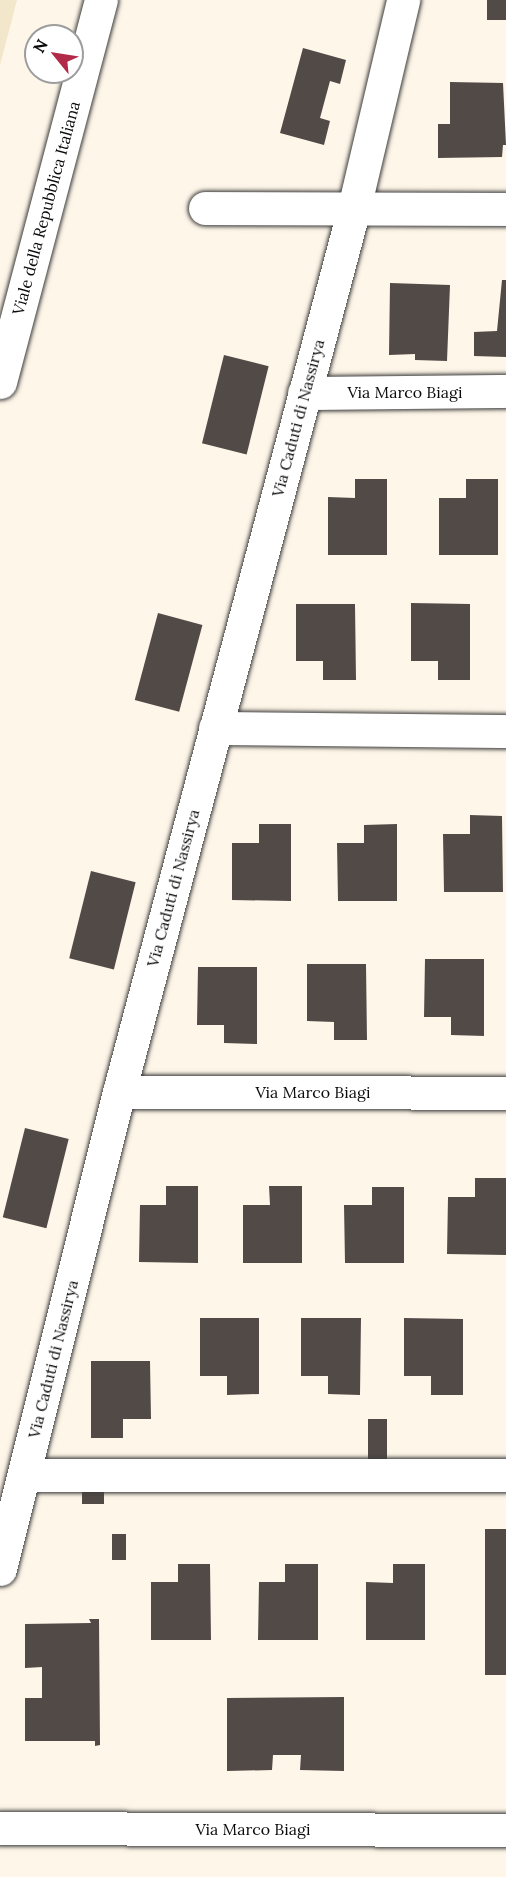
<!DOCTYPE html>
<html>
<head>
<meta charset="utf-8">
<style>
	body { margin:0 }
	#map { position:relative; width:506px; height:1877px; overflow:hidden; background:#fef6e8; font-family:Lora,serif }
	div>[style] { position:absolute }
	.farmland>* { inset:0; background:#f2e7cb }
	.building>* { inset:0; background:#524a47; transform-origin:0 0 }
	.roads { filter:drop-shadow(0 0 2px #3d3d3d) drop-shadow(0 0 2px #3d3d3d) }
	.minor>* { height:33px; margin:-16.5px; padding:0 16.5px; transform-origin:16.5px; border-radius:16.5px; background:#fff }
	span { translate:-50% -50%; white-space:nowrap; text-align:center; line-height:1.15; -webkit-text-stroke:6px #fff; paint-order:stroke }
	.street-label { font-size:16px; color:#0a0a0a }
	.north { position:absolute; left:24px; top:24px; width:60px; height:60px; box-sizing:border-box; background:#fff; border:2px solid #9d9d9d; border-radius:50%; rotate:300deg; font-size:16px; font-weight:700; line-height:24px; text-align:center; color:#0a0a0a }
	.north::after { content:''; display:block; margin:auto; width:21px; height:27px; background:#b22a49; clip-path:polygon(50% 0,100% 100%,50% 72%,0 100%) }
</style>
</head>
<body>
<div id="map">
	<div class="farmland">
		<div style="clip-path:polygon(0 0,17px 0,0 65px)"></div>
	</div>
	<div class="building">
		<div style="left:487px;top:0;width:19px;height:20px"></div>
		<div style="clip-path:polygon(303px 48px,346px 60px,340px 84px,330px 81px,320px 118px,330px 121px,324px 145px,280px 133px)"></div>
		<div style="clip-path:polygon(450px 82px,503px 83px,506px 145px,503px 145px,502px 157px,438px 158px,438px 124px,450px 124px)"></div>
		<div style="clip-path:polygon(502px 280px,506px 280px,506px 357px,474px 356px,474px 332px,497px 331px)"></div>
		<div style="clip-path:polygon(390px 283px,450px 285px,447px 361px,415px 360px,415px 354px,389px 355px)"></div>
		<div style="left:224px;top:355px;width:46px;height:91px;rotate:14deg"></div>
		<div style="clip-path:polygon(355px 479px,387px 479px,387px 555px,328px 555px,328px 497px,355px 498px)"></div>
		<div style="clip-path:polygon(466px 479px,498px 479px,498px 555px,439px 555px,439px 498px,466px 498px)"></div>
		<div style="clip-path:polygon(411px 603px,470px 604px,470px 680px,438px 680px,438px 661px,411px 661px)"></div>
		<div style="clip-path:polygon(296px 604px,355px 604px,356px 680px,323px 680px,323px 661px,296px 661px)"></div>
		<div style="left:158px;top:613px;width:46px;height:90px;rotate:15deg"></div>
		<div style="clip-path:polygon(470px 815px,502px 816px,503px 892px,444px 892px,443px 834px,470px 834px)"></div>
		<div style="clip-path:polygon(259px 824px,291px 824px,291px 901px,232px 900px,232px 843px,259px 843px)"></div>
		<div style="clip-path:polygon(397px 824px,397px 901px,338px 901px,337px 843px,364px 843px,364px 825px)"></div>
		<div style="left:91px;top:871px;width:46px;height:90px;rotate:14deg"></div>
		<div style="clip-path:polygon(425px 959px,484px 959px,484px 1036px,451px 1035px,451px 1017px,424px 1017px)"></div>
		<div style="clip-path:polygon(307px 964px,366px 964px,367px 1040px,334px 1040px,334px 1022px,307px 1021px)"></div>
		<div style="clip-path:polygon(198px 967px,257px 967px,257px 1044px,224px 1043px,224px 1025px,197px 1025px)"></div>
		<div style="left:25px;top:1128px;width:45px;height:92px;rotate:14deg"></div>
		<div style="clip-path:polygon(475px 1178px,506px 1178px,506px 1255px,447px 1254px,448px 1197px,475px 1197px)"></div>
		<div style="clip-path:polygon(166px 1186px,198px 1186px,198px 1263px,139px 1262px,140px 1205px,166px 1205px)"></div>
		<div style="clip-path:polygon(269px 1186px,302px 1186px,302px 1263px,243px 1263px,243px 1205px,270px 1205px)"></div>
		<div style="clip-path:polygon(372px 1187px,404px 1187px,404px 1263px,345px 1263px,344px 1205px,372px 1205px)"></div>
		<div style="clip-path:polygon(200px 1318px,259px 1318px,259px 1394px,227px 1395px,227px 1376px,200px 1376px)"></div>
		<div style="clip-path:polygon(301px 1318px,361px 1318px,360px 1395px,328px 1394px,328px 1376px,301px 1376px)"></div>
		<div style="clip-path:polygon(404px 1318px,463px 1319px,463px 1395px,431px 1395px,431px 1376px,404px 1376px)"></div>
		<div style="clip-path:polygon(91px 1361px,150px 1361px,151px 1419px,123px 1419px,123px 1438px,91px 1438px)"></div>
		<div style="left:368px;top:1419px;width:19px;height:44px"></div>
		<div style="left:82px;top:1492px;width:22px;height:12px"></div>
		<div style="left:485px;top:1529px;width:21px;height:146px"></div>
		<div style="left:112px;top:1534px;width:14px;height:26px"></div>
		<div style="clip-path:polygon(178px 1564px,210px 1564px,211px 1640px,151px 1640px,151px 1582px,178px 1582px)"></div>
		<div style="clip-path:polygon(285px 1564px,318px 1564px,318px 1640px,258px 1640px,259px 1582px,285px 1582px)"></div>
		<div style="clip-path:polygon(393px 1564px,425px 1564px,425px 1640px,366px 1640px,366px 1582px,393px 1583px)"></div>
		<div style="clip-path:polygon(89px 1619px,99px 1619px,100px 1745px,95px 1746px,95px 1741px,25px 1741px,25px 1698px,42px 1698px,42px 1667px,25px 1668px,25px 1624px,91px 1623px)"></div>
		<div style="clip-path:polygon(344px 1697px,344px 1771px,300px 1770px,301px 1755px,273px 1755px,272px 1770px,227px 1771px,227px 1698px)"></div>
	</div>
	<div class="roads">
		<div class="minor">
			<div style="left:205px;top:208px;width:301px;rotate:0.2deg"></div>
			<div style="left:0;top:382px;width:395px;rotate:-75.2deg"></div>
			<div style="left:304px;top:393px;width:202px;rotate:-0.6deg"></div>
			<div style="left:215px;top:728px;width:291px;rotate:0.6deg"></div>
			<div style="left:119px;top:1092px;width:387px;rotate:0.1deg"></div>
			<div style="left:24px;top:1475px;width:482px"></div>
			<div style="left:0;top:1569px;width:492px;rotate:-76deg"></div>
			<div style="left:119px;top:1092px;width:915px;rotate:-75.11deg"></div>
			<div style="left:354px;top:208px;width:214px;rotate:-76.7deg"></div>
			<div style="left:0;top:1828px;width:506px;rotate:0.23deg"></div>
		</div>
	</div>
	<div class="street-label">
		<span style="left:46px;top:208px;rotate:-75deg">Viale della Repubblica Italiana</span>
		<span style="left:405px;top:392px">Via Marco Biagi</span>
		<span style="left:298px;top:418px;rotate:-75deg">Via Caduti di Nassirya</span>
		<span style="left:173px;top:888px;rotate:-75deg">Via Caduti di Nassirya</span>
		<span style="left:313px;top:1092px">Via Marco Biagi</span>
		<span style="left:53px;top:1359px;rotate:-76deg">Via Caduti di Nassirya</span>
		<span style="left:253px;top:1829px">Via Marco Biagi</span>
	</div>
	<div class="north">N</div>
</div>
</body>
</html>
